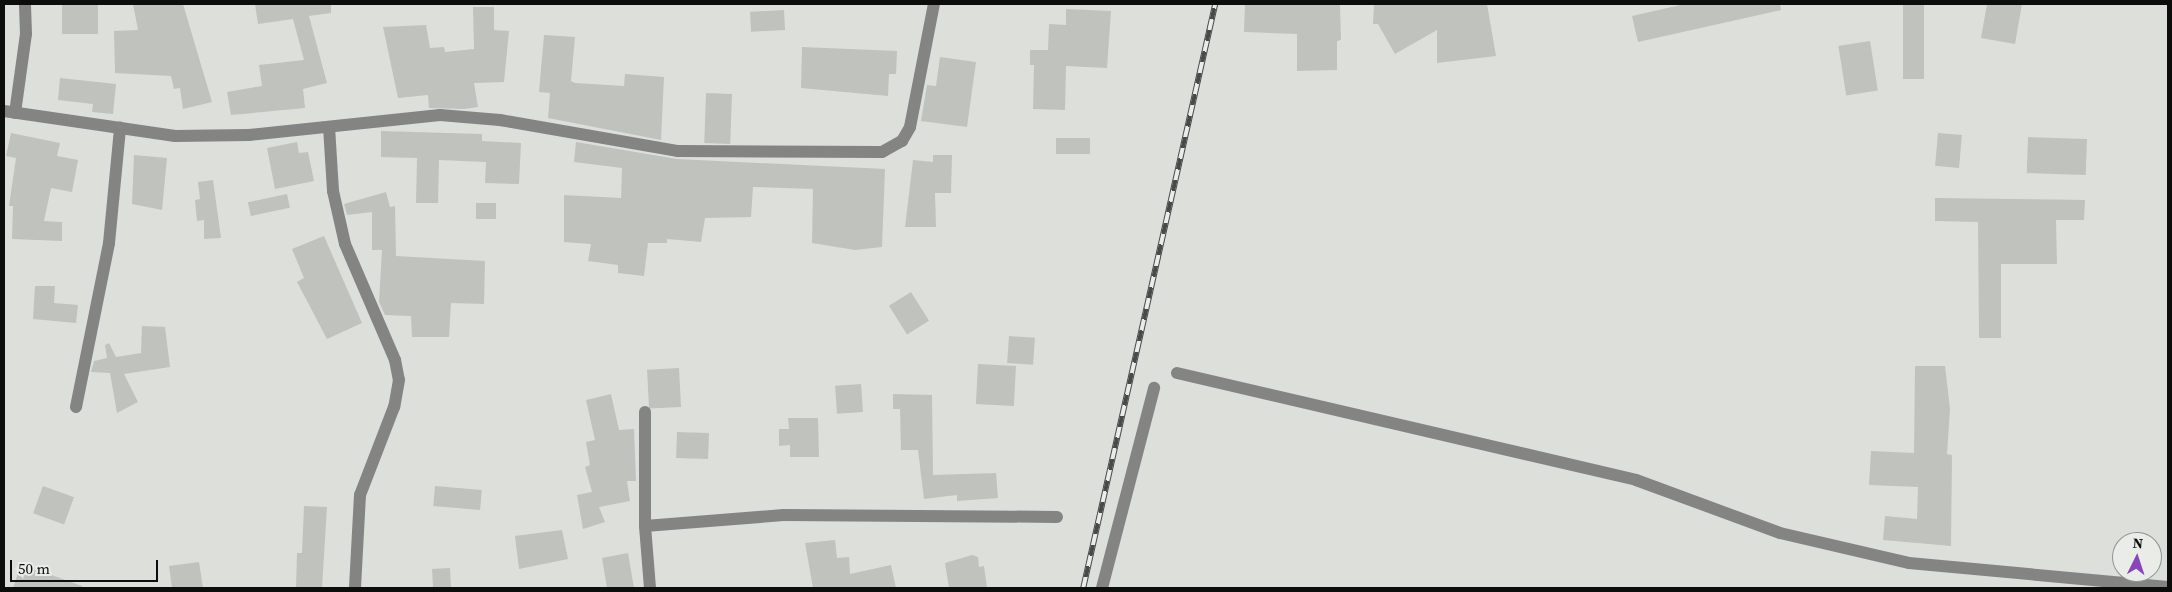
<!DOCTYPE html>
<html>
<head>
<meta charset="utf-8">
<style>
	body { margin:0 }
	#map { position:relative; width:2172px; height:592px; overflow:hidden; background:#dddfdb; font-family:"Source Serif 4",serif }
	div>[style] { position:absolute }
	.building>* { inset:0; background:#c0c2be; transform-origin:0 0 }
	.street>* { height:12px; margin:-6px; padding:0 6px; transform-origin:6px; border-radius:6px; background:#848583 }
	.rail>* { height:5.5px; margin-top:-2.75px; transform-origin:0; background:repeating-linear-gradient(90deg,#eaece8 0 11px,#494a48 0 22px); box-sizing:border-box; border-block:1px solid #494a48 }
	span { translate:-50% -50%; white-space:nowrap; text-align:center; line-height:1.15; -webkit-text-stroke:5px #eaece8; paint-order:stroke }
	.frame { position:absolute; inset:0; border:5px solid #0d0d0c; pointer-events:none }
	.north { position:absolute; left:2112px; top:532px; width:50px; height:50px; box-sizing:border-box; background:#eaece8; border:1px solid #929390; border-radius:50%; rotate:4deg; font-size:14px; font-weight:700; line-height:20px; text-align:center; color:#0d0d0c }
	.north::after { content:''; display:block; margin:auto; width:18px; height:22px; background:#8946ba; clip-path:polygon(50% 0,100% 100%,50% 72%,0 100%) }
	.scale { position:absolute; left:10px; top:560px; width:148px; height:22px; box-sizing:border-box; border:2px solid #0d0d0c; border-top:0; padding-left:6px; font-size:15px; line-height:18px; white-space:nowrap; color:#0d0d0c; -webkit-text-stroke:4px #eaece8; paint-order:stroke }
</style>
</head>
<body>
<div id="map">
	<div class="building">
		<div style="left:62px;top:4px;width:36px;height:30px"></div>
		<div style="clip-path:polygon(133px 4px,183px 4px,212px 102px,183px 109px,180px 88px,174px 89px,171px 76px,115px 73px,114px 31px,138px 30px)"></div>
		<div style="clip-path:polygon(255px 4px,331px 4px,331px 13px,309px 16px,327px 83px,303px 89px,305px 108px,231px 115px,227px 92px,262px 86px,259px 65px,304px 60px,293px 19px,258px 24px)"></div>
		<div style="clip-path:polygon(1245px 4px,1340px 4px,1341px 40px,1337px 41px,1337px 70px,1297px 71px,1297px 34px,1244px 32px)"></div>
		<div style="clip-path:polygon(1374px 4px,1487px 4px,1496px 56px,1437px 63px,1437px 30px,1395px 54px,1378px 24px,1373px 24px)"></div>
		<div style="clip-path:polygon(1685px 4px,1780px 4px,1781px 10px,1638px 42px,1632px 16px)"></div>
		<div style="left:1903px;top:4px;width:21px;height:75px"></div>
		<div style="clip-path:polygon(1987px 4px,2022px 4px,2015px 44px,1981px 38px)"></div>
		<div style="clip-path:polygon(473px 7px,494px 7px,494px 30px,509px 31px,504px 82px,474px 83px,478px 107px,464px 109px,429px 108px,428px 95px,398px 98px,383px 27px,426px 25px,430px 48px,444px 47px,445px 52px,474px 49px)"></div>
		<div style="clip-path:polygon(1066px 9px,1111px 11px,1107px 68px,1066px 66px,1065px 110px,1033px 109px,1034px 65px,1030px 65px,1030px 50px,1048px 50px,1049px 24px,1066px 25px)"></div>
		<div style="left:784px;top:10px;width:20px;height:34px;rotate:87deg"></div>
		<div style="clip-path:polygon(544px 35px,575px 37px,571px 81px,575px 83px,624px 86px,625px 74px,664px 77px,661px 140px,548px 118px,550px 93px,539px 92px)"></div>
		<div style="left:1870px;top:41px;width:50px;height:32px;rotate:81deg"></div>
		<div style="clip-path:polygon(802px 47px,897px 51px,896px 74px,889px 74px,888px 96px,801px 88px)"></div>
		<div style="clip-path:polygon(940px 57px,976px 62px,967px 127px,921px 121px,927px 85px,936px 86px)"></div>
		<div style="clip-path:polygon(60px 78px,116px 84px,113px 114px,92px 112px,93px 104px,58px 100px)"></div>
		<div style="left:706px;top:93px;width:26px;height:50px;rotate:2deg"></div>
		<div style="clip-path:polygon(381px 131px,482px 134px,482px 141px,521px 143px,519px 184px,485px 183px,486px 162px,439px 160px,438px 203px,416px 203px,417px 158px,381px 157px)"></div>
		<div style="clip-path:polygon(11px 133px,60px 143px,57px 156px,78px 160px,72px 192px,51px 188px,44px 221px,62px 222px,62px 241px,12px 239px,13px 206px,9px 206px,16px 158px,6px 156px)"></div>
		<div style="left:1938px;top:133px;width:24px;height:33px;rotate:5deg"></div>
		<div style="left:2028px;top:137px;width:59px;height:36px;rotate:2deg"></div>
		<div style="left:1056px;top:138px;width:34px;height:16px"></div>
		<div style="clip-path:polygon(297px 142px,299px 153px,308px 152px,314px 181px,275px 189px,267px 148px)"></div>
		<div style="clip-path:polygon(576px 142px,677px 159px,885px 169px,882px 247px,855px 250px,812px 243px,813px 189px,753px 187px,751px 217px,705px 218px,701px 242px,667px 239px,667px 243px,648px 243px,644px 276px,618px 273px,618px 265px,588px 261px,591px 244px,564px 242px,564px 195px,621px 198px,622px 168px,574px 162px)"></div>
		<div style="clip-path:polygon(134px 155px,167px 158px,162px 210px,132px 204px)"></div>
		<div style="clip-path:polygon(933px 155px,952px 155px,951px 193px,935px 193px,936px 227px,905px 227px,913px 160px,933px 162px)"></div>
		<div style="clip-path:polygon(213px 180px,221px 238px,204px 239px,204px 220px,197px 221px,195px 200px,200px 199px,198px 182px)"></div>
		<div style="clip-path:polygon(386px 192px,390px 207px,395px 206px,396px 256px,485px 261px,484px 304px,451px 303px,449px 337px,412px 337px,411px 316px,385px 315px,379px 302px,382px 250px,372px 250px,372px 212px,347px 215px,344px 204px)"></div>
		<div style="left:287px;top:194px;width:14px;height:40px;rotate:78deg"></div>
		<div style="clip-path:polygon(1935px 198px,2085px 200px,2084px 220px,2056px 220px,2057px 264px,2001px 264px,2001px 338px,1979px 338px,1978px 222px,1935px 221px)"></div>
		<div style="left:496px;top:203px;width:16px;height:20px;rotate:90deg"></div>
		<div style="clip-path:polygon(324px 236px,362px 323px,327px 339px,297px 282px,304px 278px,292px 249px)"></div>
		<div style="clip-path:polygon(35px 286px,55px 286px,54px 303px,78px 305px,76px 323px,33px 319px)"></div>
		<div style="left:911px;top:292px;width:34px;height:26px;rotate:58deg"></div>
		<div style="clip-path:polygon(142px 326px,165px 327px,170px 367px,124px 374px,138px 402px,117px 413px,110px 373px,91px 372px,94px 361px,107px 358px,105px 345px,109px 343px,116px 357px,141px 353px)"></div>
		<div style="left:1009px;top:336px;width:26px;height:27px;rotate:4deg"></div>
		<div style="left:978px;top:364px;width:38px;height:40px;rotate:3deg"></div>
		<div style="clip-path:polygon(1915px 366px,1945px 366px,1950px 409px,1947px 454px,1952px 455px,1951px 546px,1883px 540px,1885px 516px,1917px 519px,1918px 487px,1869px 485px,1871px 451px,1914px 453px)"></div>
		<div style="left:679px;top:368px;width:39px;height:32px;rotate:87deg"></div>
		<div style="left:861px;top:384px;width:28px;height:26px;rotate:86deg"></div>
		<div style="clip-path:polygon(611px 394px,619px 430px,634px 429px,636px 481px,627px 481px,630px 501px,599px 507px,605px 522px,583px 529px,577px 495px,592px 492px,585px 467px,590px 465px,586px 442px,595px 440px,586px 400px)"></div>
		<div style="clip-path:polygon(893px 394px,932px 395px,933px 475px,996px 473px,998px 498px,957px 501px,957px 495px,924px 499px,918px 450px,901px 450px,900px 409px,893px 409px)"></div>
		<div style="clip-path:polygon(788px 418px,818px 418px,819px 457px,790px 457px,790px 445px,779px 446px,779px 429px,789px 429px)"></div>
		<div style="left:677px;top:432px;width:32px;height:26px;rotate:2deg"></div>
		<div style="left:43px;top:486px;width:33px;height:29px;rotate:20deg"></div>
		<div style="left:435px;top:486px;width:47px;height:20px;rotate:5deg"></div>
		<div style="clip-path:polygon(304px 506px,327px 507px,322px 588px,296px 588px,297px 553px,302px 553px)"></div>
		<div style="clip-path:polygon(562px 530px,568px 559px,519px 569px,515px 536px)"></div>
		<div style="clip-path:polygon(835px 540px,837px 558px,849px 557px,850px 574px,891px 565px,896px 588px,813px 588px,805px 543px)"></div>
		<div style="clip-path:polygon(628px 553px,634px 588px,607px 588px,602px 558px)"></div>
		<div style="clip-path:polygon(972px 555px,978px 557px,979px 567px,984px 566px,987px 588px,949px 588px,945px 563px)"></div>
		<div style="clip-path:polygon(199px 562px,203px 588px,172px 588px,169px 566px)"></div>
		<div style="clip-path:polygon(21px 564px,82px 586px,82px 588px,13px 588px)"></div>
		<div style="left:450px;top:568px;width:20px;height:18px;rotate:87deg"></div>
	</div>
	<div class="street">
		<div style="left:4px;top:111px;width:173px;rotate:8.3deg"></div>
		<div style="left:175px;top:136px;width:74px;rotate:-0.8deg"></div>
		<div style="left:249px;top:135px;width:192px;rotate:-6deg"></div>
		<div style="left:440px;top:115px;width:60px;rotate:4.8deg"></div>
		<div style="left:500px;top:120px;width:181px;rotate:9.9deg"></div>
		<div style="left:678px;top:151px;width:204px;rotate:0.3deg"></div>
		<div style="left:882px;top:152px;width:23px;rotate:-29deg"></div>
		<div style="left:902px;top:141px;width:16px;rotate:-60deg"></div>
		<div style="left:910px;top:127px;width:125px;rotate:-79deg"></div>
		<div style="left:15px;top:113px;width:80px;rotate:-82.1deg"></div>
		<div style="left:26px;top:34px;width:30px;rotate:-92deg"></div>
		<div style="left:329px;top:127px;width:64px;rotate:86.4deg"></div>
		<div style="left:333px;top:191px;width:54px;rotate:77.2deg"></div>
		<div style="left:345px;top:244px;width:126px;rotate:66.7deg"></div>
		<div style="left:395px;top:360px;width:20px;rotate:79deg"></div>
		<div style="left:399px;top:380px;width:27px;rotate:100deg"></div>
		<div style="left:394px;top:407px;width:94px;rotate:111.1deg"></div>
		<div style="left:360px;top:495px;width:93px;rotate:93.1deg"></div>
		<div style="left:1177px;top:373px;width:471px;rotate:13.1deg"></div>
		<div style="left:1636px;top:480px;width:153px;rotate:20.2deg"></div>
		<div style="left:1780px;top:533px;width:132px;rotate:13.1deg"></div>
		<div style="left:1909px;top:563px;width:260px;rotate:5.3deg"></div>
		<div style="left:76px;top:407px;width:167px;rotate:-78.6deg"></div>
		<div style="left:109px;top:243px;width:116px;rotate:-84.5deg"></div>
		<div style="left:645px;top:412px;width:114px;rotate:90deg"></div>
		<div style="left:645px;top:526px;width:62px;rotate:85.4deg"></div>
		<div style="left:645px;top:526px;width:139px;rotate:-4.5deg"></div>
		<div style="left:784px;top:515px;width:273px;rotate:0.4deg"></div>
		<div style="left:1102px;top:588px;width:207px;rotate:-75.4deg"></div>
	</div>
	<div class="rail">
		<div style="left:1083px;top:588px;width:599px;rotate:-77.26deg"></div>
	</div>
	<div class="frame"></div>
	<div class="north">N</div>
	<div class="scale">50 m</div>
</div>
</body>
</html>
